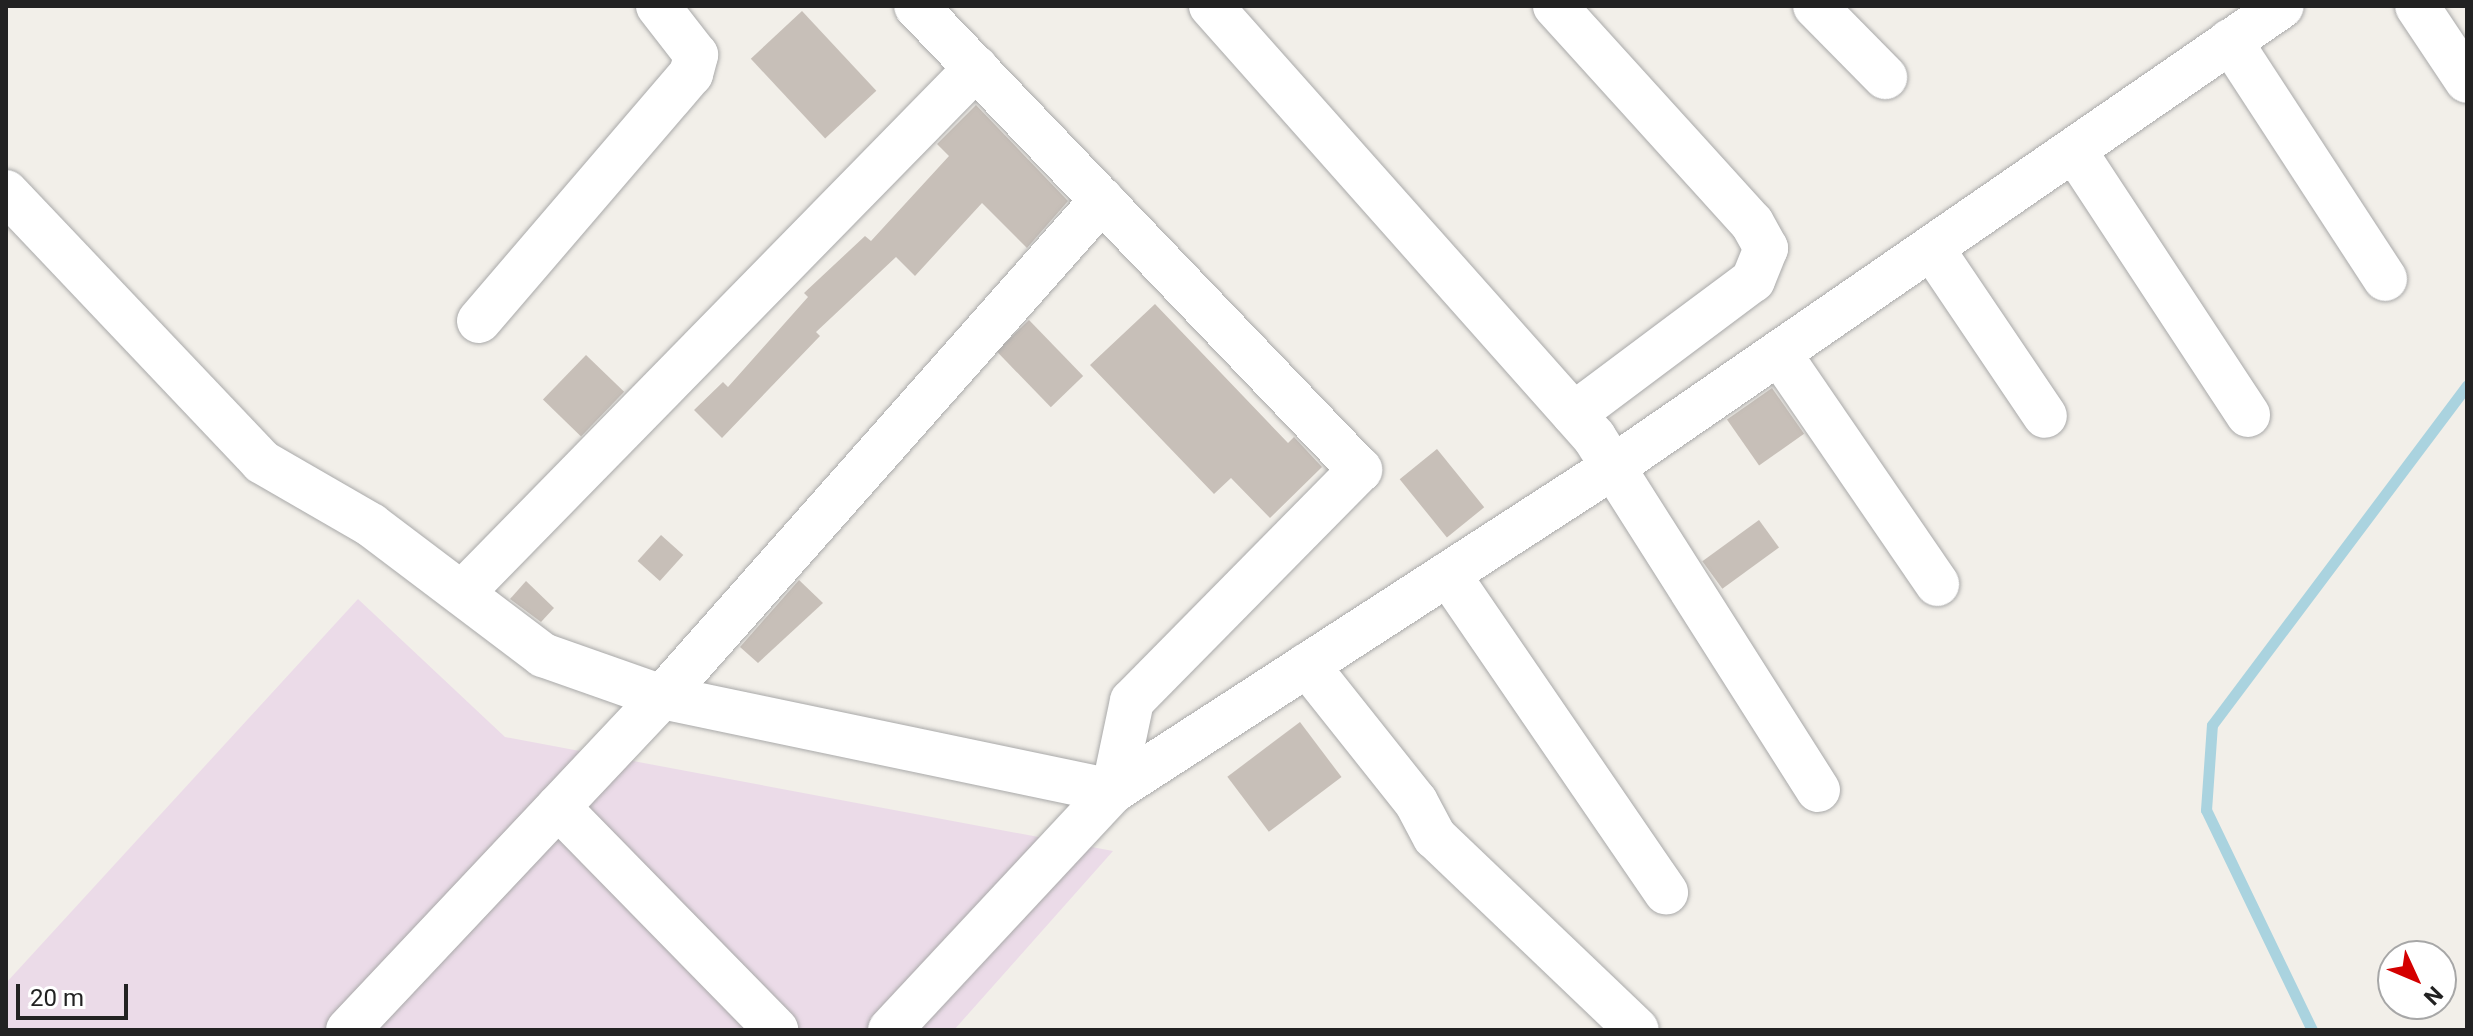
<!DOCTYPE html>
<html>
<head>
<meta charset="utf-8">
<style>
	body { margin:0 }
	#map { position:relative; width:2473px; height:1036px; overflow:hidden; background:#f2efe9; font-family:Roboto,sans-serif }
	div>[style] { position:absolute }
	.industrial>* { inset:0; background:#ebdbe8 }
	.stream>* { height:11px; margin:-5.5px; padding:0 5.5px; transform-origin:5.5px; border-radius:5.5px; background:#aad3df }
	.building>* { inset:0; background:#c7bfb8; transform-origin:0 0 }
	.roads { filter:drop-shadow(0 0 2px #a9a9a9) drop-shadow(0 0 2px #a9a9a9) }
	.minor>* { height:44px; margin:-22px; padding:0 22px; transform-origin:22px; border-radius:22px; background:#fff }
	span { translate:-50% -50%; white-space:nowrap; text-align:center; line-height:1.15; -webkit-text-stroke:6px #fff; paint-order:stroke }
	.frame { position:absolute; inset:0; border:8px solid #222; pointer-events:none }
	.north { position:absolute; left:2377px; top:940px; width:80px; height:80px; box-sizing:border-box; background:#fff; border:2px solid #a7a7a7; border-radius:50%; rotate:134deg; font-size:22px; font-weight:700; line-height:32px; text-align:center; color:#222 }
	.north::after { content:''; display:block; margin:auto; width:28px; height:36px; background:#d40000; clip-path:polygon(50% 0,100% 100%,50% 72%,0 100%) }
	.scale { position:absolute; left:16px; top:984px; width:112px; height:36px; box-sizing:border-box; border:4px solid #222; border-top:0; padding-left:10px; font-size:24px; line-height:28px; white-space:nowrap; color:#222; -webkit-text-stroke:6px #fff; paint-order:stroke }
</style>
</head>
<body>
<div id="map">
	<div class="industrial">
		<div style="clip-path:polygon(358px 599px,505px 737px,1113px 851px,954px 1030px,6px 1030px,6px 983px)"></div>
	</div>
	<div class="stream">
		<div style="left:2312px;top:1030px;width:244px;rotate:-115.7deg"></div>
		<div style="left:2206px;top:810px;width:85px;rotate:-86deg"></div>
		<div style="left:2212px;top:725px;width:425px;rotate:-53.1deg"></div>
	</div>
	<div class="building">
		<div style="left:802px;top:11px;width:109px;height:70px;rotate:47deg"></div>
		<div style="clip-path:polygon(976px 105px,1068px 201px,1027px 248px,982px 203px,915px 276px,896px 257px,816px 332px,820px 336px,722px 438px,694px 410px,723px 382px,728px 387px,808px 297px,804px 293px,865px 236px,871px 241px,949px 156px,937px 144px)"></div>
		<div style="clip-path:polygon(1155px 304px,1288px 443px,1294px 437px,1322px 467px,1270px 518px,1231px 478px,1214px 494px,1090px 365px)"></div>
		<div style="left:1029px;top:320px;width:78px;height:45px;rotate:46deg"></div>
		<div style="left:586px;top:355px;width:53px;height:62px;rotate:44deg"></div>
		<div style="left:1772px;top:388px;width:56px;height:55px;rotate:55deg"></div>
		<div style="left:1437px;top:449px;width:75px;height:48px;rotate:51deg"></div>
		<div style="left:1759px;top:520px;width:34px;height:70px;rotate:54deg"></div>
		<div style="left:661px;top:535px;width:30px;height:35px;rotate:42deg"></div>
		<div style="clip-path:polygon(799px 580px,823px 603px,758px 663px,740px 647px)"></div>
		<div style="clip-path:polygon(526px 581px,554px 608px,541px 622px,510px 599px)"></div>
		<div style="left:1300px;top:722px;width:69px;height:91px;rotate:53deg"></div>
	</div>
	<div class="roads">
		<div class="minor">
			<div style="left:1211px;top:6px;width:577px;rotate:48.37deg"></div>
			<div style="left:1594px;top:437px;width:418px;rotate:57.6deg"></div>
			<div style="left:1555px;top:6px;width:293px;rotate:47.8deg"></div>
			<div style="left:1752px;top:223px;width:29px;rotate:61deg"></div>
			<div style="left:1766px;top:248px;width:35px;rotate:112deg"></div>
			<div style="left:1753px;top:280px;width:224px;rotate:143.2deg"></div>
			<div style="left:1815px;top:6px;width:100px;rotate:45.4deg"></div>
			<div style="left:2417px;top:6px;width:90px;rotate:56.3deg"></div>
			<div style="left:2230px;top:41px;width:284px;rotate:56.9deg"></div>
			<div style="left:2074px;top:150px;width:317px;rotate:56.7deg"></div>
			<div style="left:6px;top:192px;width:372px;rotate:46.5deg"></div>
			<div style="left:262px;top:462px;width:126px;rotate:30deg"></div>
			<div style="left:371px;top:525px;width:216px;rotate:37.1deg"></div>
			<div style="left:543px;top:655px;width:126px;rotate:19.4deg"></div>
			<div style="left:662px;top:697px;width:461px;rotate:11.8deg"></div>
			<div style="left:1113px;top:791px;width:92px;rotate:-78.1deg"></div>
			<div style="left:1132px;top:701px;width:325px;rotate:-45.4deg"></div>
			<div style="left:1360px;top:470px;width:642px;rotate:-133.74deg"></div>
			<div style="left:1933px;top:250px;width:200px;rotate:56deg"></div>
			<div style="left:479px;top:321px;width:326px;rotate:-49.4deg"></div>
			<div style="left:691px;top:74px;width:20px;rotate:-75deg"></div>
			<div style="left:696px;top:55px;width:62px;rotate:-127.8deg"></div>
			<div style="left:1779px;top:353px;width:280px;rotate:55.6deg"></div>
			<div style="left:1448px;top:574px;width:386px;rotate:55.6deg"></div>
			<div style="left:462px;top:593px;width:735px;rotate:-45.61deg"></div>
			<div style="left:1307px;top:665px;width:175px;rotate:51.5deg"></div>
			<div style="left:1416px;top:802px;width:40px;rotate:62deg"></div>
			<div style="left:1435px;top:837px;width:279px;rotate:43.7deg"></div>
			<div style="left:558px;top:807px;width:312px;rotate:45.6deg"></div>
			<div style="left:348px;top:1030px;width:458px;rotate:-46.7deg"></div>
			<div style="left:662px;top:697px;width:664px;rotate:-48.48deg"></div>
			<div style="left:890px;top:1030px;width:327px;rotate:-47deg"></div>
			<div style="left:1113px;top:791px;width:596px;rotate:-32.94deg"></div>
			<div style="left:1613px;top:467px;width:812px;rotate:-34.57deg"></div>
		</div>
	</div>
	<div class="frame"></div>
	<div class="north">N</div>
	<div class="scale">20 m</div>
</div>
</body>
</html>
